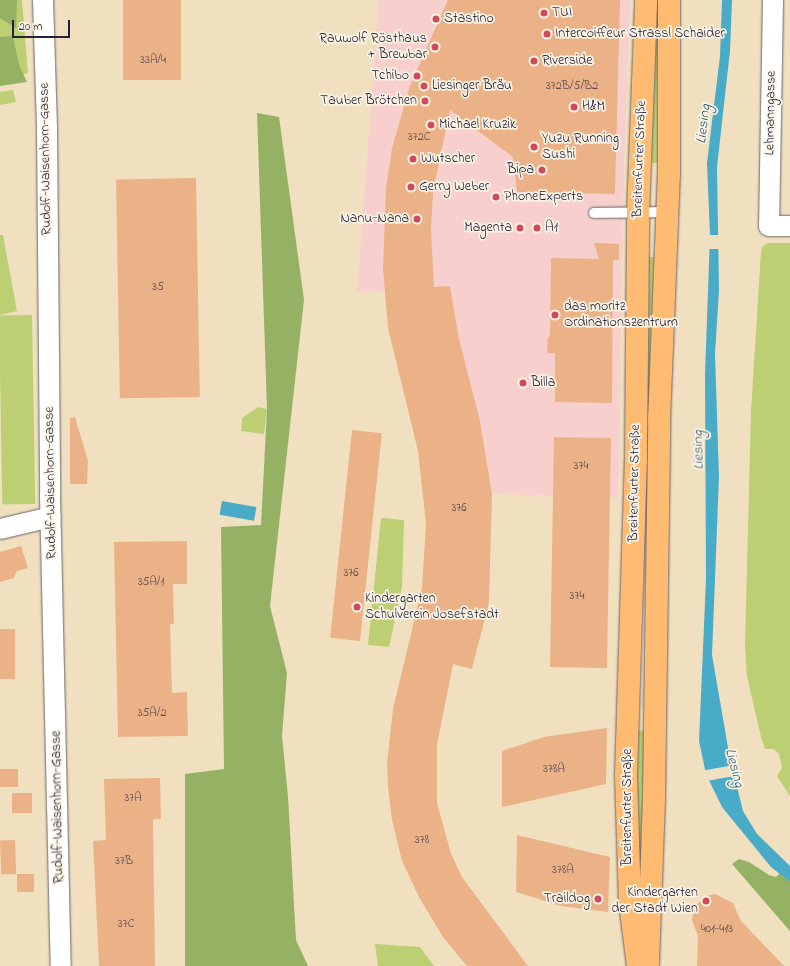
<!DOCTYPE html>
<html>
<head>
<meta charset="utf-8">
<style>
	body { margin:0 }
	#map { position:relative; width:790px; height:966px; overflow:hidden; background:#f0e0c0; font-family:"Indie Flower",sans-serif }
	div>[style] { position:absolute }
	.built>* { inset:0; background:#f7d0cd }
	.green>* { inset:0; background:#bccf72; transform-origin:0 0 }
	.forest>* { inset:0; background:#95b264 }
	.water>* { inset:0; background:#48abc7; transform-origin:0 0 }
	.pier>* { inset:0; background:#f0e0c0; transform-origin:0 0 }
	.building>* { inset:0; background:#ebb288; transform-origin:0 0 }
	.roads { filter:drop-shadow(0 0 1px #6a646a) drop-shadow(0 0 1px #6a646a) }
	.service>* { height:10px; margin:-5px; padding:0 5px; transform-origin:5px; border-radius:5px; background:#fff }
	.minor>* { height:20px; margin:-10px; padding:0 10px; transform-origin:10px; border-radius:10px; background:#fff }
	.primary>* { height:22px; margin:-11px; padding:0 11px; transform-origin:11px; border-radius:11px; background:#ffbb71 }
	.dots>* { width:11px; height:11px; translate:-50% -50%; box-sizing:border-box; border:2px solid #fcf5e5; border-radius:50% }
	span { translate:-50% -50%; white-space:nowrap; text-align:center; line-height:1.15; -webkit-text-stroke:3.5px #fcf5e5; paint-order:stroke }
	.number-label { font-size:12px; color:#54464e }
	.number-label span { -webkit-text-stroke-width:0 }
	.poi-label { font-size:14px; color:#22223b }
	.left { translate:0 -50%; text-align:left }
	.right { translate:-100% -50%; text-align:right }
	.street-label { font-size:14px; color:#22223b }
	.water-label { font-size:15px; color:#315973; font-style:italic }
	.scale { position:absolute; left:12px; top:20px; width:58px; height:18px; box-sizing:border-box; border:2px solid #22223b; border-top:0; padding-left:5px; font-size:12px; line-height:14px; white-space:nowrap; color:#22223b; -webkit-text-stroke:3px #fcf5e5; paint-order:stroke }
</style>
</head>
<body>
<div id="map">
	<div class="built">
		<div style="clip-path:polygon(379px 0,630px 0,624px 159px,618px 497px,492px 494px,480px 421px,459px 339px,450px 286px,357px 293px)"></div>
	</div>
	<div class="green">
		<div style="clip-path:polygon(0 0,22px 0,28px 73px,0 80px)"></div>
		<div style="left:652px;top:0;width:7px;height:163px"></div>
		<div style="clip-path:polygon(13px 90px,16px 102px,0 105px,0 92px)"></div>
		<div style="clip-path:polygon(0 235px,3px 235px,17px 311px,0 315px)"></div>
		<div style="clip-path:polygon(768px 243px,790px 243px,790px 796px,777px 776px,782px 768px,779px 754px,774px 749px,765px 749px,761px 737px,747px 676px,745px 645px,751px 411px,761px 252px,763px 246px)"></div>
		<div style="left:647px;top:257px;width:7px;height:382px"></div>
		<div style="left:32px;top:315px;width:189px;height:33px;rotate:89deg"></div>
		<div style="clip-path:polygon(258px 407px,267px 409px,264px 434px,241px 431px,242px 418px)"></div>
		<div style="clip-path:polygon(381px 518px,404px 520px,402px 587px,389px 647px,368px 645px)"></div>
		<div style="clip-path:polygon(636px 730px,645px 731px,641px 885px,634px 898px)"></div>
		<div style="clip-path:polygon(375px 944px,420px 947px,434px 966px,378px 966px)"></div>
	</div>
	<div class="forest">
		<div style="clip-path:polygon(0 0,17px 0,16px 28px,0 18px)"></div>
		<div style="clip-path:polygon(13px 36px,19px 65px,27px 82px,0 86px,0 37px)"></div>
		<div style="clip-path:polygon(257px 113px,279px 117px,304px 300px,270px 606px,287px 673px,282px 736px,288px 796px,296px 940px,308px 966px,185px 966px,185px 774px,224px 769px,221px 527px,261px 525px,267px 409px)"></div>
		<div style="clip-path:polygon(739px 859px,749px 862px,769px 875px,776px 877px,780px 873px,790px 882px,790px 931px,732px 864px)"></div>
	</div>
	<div class="water">
		<div style="clip-path:polygon(722px 0,732px 0,730px 51px,717px 167px,719px 290px,715px 354px,719px 477px,712px 655px,730px 759px,743px 811px,757px 834px,790px 866px,790px 882px,771px 867px,722px 807px,706px 774px,699px 741px,706px 579px,705px 375px,710px 235px,707px 163px,720px 56px)"></div>
		<div style="left:222px;top:501px;width:35px;height:14px;rotate:10deg"></div>
	</div>
	<div class="pier">
		<div style="clip-path:polygon(708px 235px,720px 235px,721px 249px,707px 249px)"></div>
		<div style="left:734px;top:765px;width:11px;height:31px;rotate:80deg"></div>
	</div>
	<div class="building">
		<div style="left:123px;top:0;width:58px;height:80px"></div>
		<div style="clip-path:polygon(448px 0,620px 0,615px 194px,517px 192px,513px 157px,450px 110px,433px 192px,431px 230px,434px 287px,450px 286px,459px 339px,480px 421px,492px 494px,489px 602px,472px 669px,453px 664px,437px 745px,437px 803px,451px 854px,462px 877px,528px 966px,467px 966px,443px 937px,420px 899px,402px 861px,392px 820px,388px 787px,387px 763px,393px 709px,422px 588px,426px 524px,418px 451px,388px 328px,383px 268px,386px 188px,392px 148px,410px 86px)"></div>
		<div style="left:196px;top:178px;width:219px;height:80px;rotate:89deg"></div>
		<div style="clip-path:polygon(594px 243px,619px 244px,619px 260px,613px 260px,612px 403px,555px 402px,555px 353px,547px 353px,548px 337px,550px 337px,551px 258px,599px 259px)"></div>
		<div style="clip-path:polygon(75px 417px,88px 461px,87px 484px,70px 484px,70px 418px)"></div>
		<div style="left:352px;top:430px;width:30px;height:209px;rotate:6deg"></div>
		<div style="left:554px;top:437px;width:57px;height:230px;rotate:1deg"></div>
		<div style="clip-path:polygon(187px 541px,187px 584px,173px 584px,174px 624px,170px 624px,172px 693px,187px 692px,188px 736px,118px 737px,114px 542px)"></div>
		<div style="clip-path:polygon(21px 546px,28px 568px,17px 571px,14px 578px,0 582px,0 552px)"></div>
		<div style="left:0;top:629px;width:15px;height:50px"></div>
		<div style="clip-path:polygon(607px 728px,606px 784px,502px 807px,502px 751px,544px 737px)"></div>
		<div style="left:0;top:769px;width:18px;height:18px"></div>
		<div style="clip-path:polygon(160px 778px,161px 819px,153px 819px,155px 966px,99px 966px,93px 841px,106px 840px,104px 779px)"></div>
		<div style="left:12px;top:793px;width:20px;height:20px"></div>
		<div style="clip-path:polygon(517px 835px,610px 857px,608px 912px,561px 906px,516px 892px)"></div>
		<div style="left:15px;top:840px;width:34px;height:15px;rotate:88deg"></div>
		<div style="left:17px;top:874px;width:17px;height:18px"></div>
		<div style="clip-path:polygon(715px 894px,733px 903px,741px 921px,784px 966px,697px 966px,698px 936px,692px 920px,694px 907px,706px 896px)"></div>
	</div>
	<div class="roads">
		<div class="service">
			<div style="left:594px;top:213px;width:73px;rotate:-0.8deg"></div>
		</div>
		<div class="minor">
			<div style="left:43px;top:0;width:129px;rotate:88.2deg"></div>
			<div style="left:47px;top:129px;width:366px;rotate:89.5deg"></div>
			<div style="left:50px;top:495px;width:471px;rotate:88.7deg"></div>
			<div style="left:773px;top:0;width:226px;rotate:91deg"></div>
			<div style="left:769px;top:226px;width:21px"></div>
			<div style="left:0;top:529px;width:52px;rotate:-13.2deg"></div>
		</div>
		<div class="primary">
			<div style="left:648px;top:963px;width:165px;rotate:-87.9deg"></div>
			<div style="left:654px;top:798px;width:377px;rotate:-89.2deg"></div>
			<div style="left:659px;top:421px;width:247px;rotate:-87.7deg"></div>
			<div style="left:669px;top:174px;width:174px;rotate:-90deg"></div>
			<div style="left:638px;top:966px;width:64px;rotate:-97.2deg"></div>
			<div style="left:630px;top:903px;width:128px;rotate:-91.8deg"></div>
			<div style="left:626px;top:775px;width:315px;rotate:-88.2deg"></div>
			<div style="left:636px;top:460px;width:247px;rotate:-89.5deg"></div>
			<div style="left:638px;top:213px;width:213px;rotate:-87.8deg"></div>
		</div>
	</div>
	<div class="dots">
		<div style="left:544px;top:13px;background:#d1495b"></div>
		<div style="left:436px;top:19px;background:#d1495b"></div>
		<div style="left:547px;top:34px;background:#d1495b"></div>
		<div style="left:435px;top:47px;background:#d1495b"></div>
		<div style="left:534px;top:61px;background:#d1495b"></div>
		<div style="left:417px;top:76px;background:#d1495b"></div>
		<div style="left:424px;top:86px;background:#d1495b"></div>
		<div style="left:425px;top:101px;background:#d1495b"></div>
		<div style="left:574px;top:107px;background:#d1495b"></div>
		<div style="left:431px;top:125px;background:#d1495b"></div>
		<div style="left:534px;top:147px;background:#d1495b"></div>
		<div style="left:413px;top:159px;background:#d1495b"></div>
		<div style="left:542px;top:170px;background:#d1495b"></div>
		<div style="left:411px;top:187px;background:#d1495b"></div>
		<div style="left:496px;top:197px;background:#d1495b"></div>
		<div style="left:417px;top:219px;background:#d1495b"></div>
		<div style="left:520px;top:228px;background:#d1495b"></div>
		<div style="left:537px;top:228px;background:#d1495b"></div>
		<div style="left:555px;top:315px;background:#d1495b"></div>
		<div style="left:523px;top:383px;background:#d1495b"></div>
		<div style="left:357px;top:607px;background:#d1495b"></div>
		<div style="left:598px;top:899px;background:#d1495b"></div>
		<div style="left:706px;top:901px;background:#d1495b"></div>
	</div>
	<div class="number-label">
		<span style="left:153px;top:61px">33A/4</span>
		<span style="left:572px;top:87px">372B/5/B2</span>
		<span style="left:419px;top:138px">372C</span>
		<span style="left:158px;top:288px">35</span>
		<span style="left:581px;top:467px">374</span>
		<span style="left:459px;top:509px">376</span>
		<span style="left:351px;top:574px">376</span>
		<span style="left:151px;top:583px">35A/1</span>
		<span style="left:577px;top:597px">374</span>
		<span style="left:152px;top:714px">35A/2</span>
		<span style="left:554px;top:770px">378A</span>
		<span style="left:133px;top:799px">37A</span>
		<span style="left:422px;top:841px">378</span>
		<span style="left:124px;top:862px">37B</span>
		<span style="left:563px;top:871px">378A</span>
		<span style="left:126px;top:925px">37C</span>
		<span style="left:717px;top:930px">401-413</span>
	</div>
	<div class="poi-label">
		<span class="left" style="left:552px;top:13px">TUI</span>
		<span class="left" style="left:444px;top:19px">Stastino</span>
		<span class="left" style="left:555px;top:34px">Intercoiffeur Strassl Schaider</span>
		<span class="right" style="left:427px;top:47px">Rauwolf Rösthaus<br>+ Brewbar</span>
		<span class="left" style="left:542px;top:61px">Riverside</span>
		<span class="right" style="left:409px;top:76px">Tchibo</span>
		<span class="left" style="left:432px;top:86px">Liesinger Bräu</span>
		<span class="right" style="left:417px;top:101px">Tauber Brötchen</span>
		<span class="left" style="left:582px;top:107px">H&amp;M</span>
		<span class="left" style="left:439px;top:125px">Michael Kruzik</span>
		<span class="left" style="left:542px;top:147px">Yuzu Running<br>Sushi</span>
		<span class="left" style="left:421px;top:159px">Wutscher</span>
		<span class="right" style="left:534px;top:170px">Bipa</span>
		<span class="left" style="left:419px;top:187px">Gerry Weber</span>
		<span class="left" style="left:504px;top:197px">PhoneExperts</span>
		<span class="right" style="left:409px;top:219px">Nanu-Nana</span>
		<span class="right" style="left:512px;top:228px">Magenta</span>
		<span class="left" style="left:545px;top:228px">A1</span>
		<span class="left" style="left:564px;top:315px">das moritz<br>Ordinationszentrum</span>
		<span class="left" style="left:531px;top:383px">Billa</span>
		<span class="left" style="left:365px;top:607px">Kindergarten<br>Schulverein Josefstadt</span>
		<span class="right" style="left:698px;top:901px">Kindergarten<br>der Stadt Wien</span>
		<span class="right" style="left:590px;top:899px">Traildog</span>
	</div>
	<div class="street-label">
		<span style="left:771px;top:113px;rotate:-89deg">Lehmanngasse</span>
		<span style="left:46px;top:159px;rotate:-91deg">Rudolf-Waisenhorn-Gasse</span>
		<span style="left:640px;top:159px;rotate:-88deg">Breitenfurter Straße</span>
		<span style="left:51px;top:483px;rotate:-91deg">Rudolf-Waisenhorn-Gasse</span>
		<span style="left:635px;top:483px;rotate:-89deg">Breitenfurter Straße</span>
		<span style="left:58px;top:807px;rotate:-91deg">Rudolf-Waisenhorn-Gasse</span>
		<span style="left:628px;top:807px;rotate:-90deg">Breitenfurter Straße</span>
	</div>
	<div class="water-label">
		<span style="left:704px;top:124px;rotate:-83deg">Liesing</span>
		<span style="left:699px;top:450px;rotate:-91deg">Liesing</span>
		<span style="left:734px;top:768px;rotate:75deg">Liesing</span>
	</div>
	<div class="scale">20 m</div>
</div>
</body>
</html>
